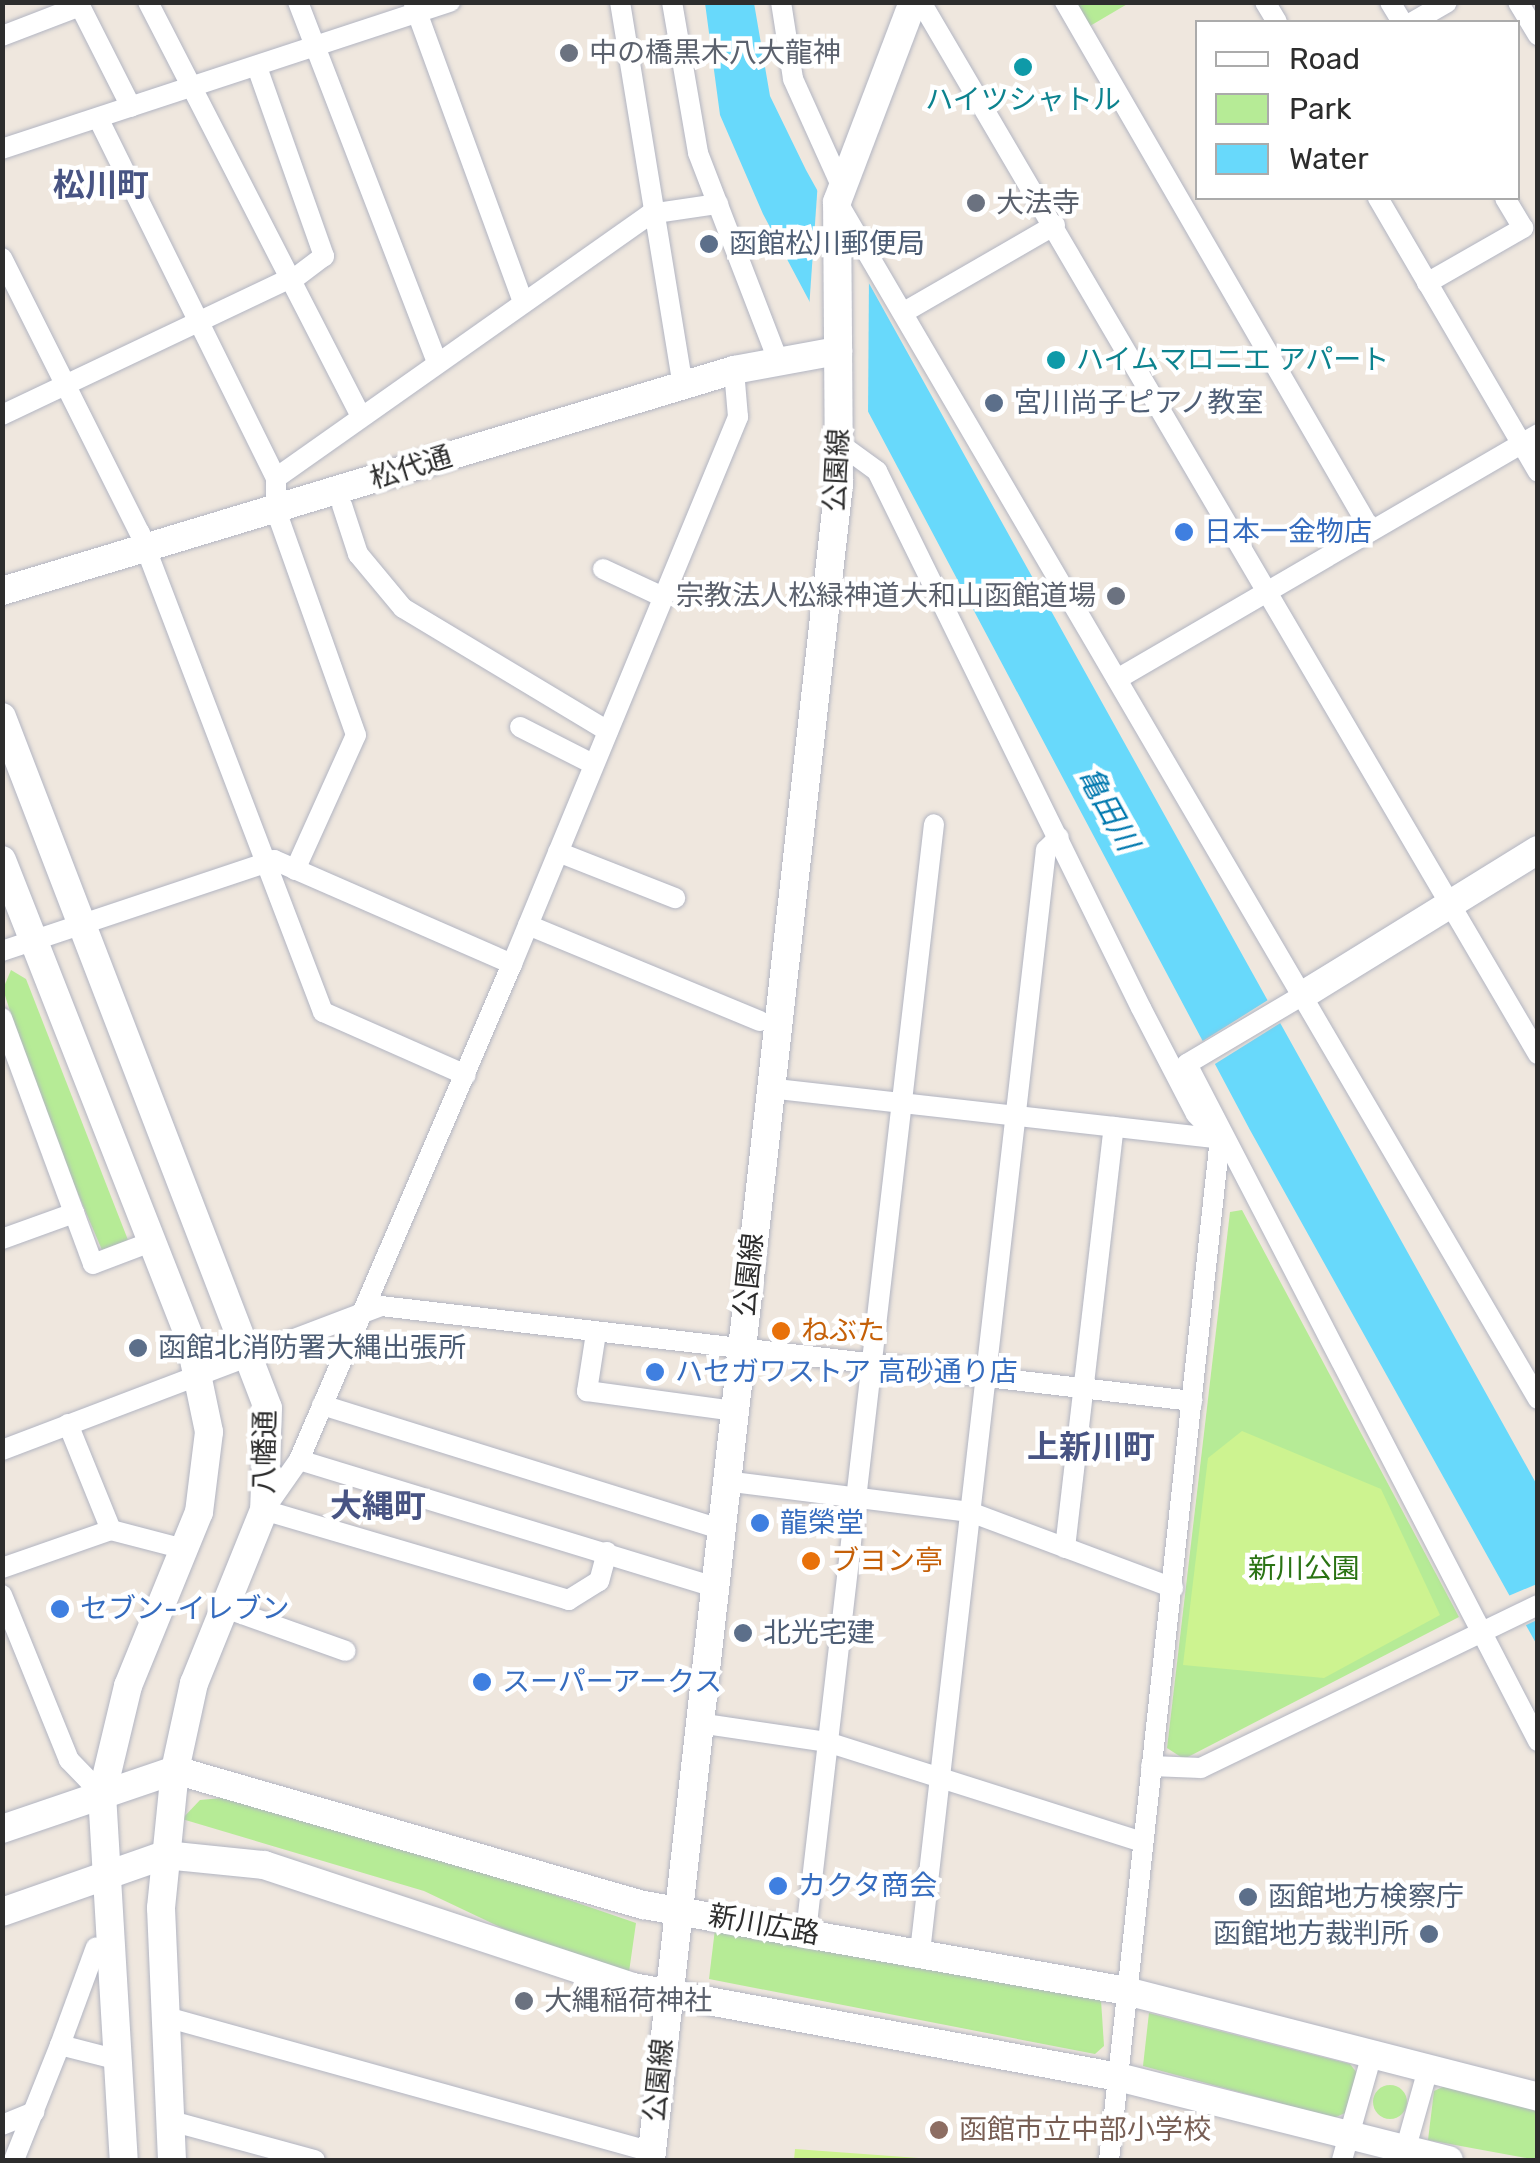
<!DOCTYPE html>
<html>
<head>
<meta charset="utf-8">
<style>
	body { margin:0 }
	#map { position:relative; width:1540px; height:2163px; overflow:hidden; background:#efe7de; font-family:Rubik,"Noto Sans JP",sans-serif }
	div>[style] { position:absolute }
	.green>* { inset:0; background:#b6eb96 }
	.round { border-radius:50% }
	.pitch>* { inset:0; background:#cdf390 }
	.water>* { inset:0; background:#68d9fb }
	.pier>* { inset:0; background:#efe7de; transform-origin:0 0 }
	.roads { filter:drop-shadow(0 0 2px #b2b5c2) drop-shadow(0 0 2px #b2b5c2) }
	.minor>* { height:20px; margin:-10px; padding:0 10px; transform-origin:10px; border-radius:10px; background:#fff }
	.tertiary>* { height:28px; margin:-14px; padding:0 14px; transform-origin:14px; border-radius:14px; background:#fff }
	.dots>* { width:28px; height:28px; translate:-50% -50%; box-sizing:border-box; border:5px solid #fff; border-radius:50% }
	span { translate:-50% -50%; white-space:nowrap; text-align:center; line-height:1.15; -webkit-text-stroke:9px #fff; paint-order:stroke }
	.worship-label { font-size:28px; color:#5b616d }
	.left { translate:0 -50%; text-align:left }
	.right { translate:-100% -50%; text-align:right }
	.culture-label { font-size:28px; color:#0d838f }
	.service-label { font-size:28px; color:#4e5e75 }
	.street-label { font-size:28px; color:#2d2d2d }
	.shop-label { font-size:28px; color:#366cbe }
	.food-label { font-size:28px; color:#c56008 }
	.park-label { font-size:28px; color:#2a7313 }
	.education-label { font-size:28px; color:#785e54 }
	.water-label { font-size:30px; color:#0078ae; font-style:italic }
	.quarter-label { font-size:32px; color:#485483; font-weight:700 }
	.frame { position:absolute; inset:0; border:5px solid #2d2d2d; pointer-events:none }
	.legend { position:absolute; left:1195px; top:20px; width:325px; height:180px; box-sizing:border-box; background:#fff; border:2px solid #ababab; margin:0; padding:12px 18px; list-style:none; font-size:30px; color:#2d2d2d }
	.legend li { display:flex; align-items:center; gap:20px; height:50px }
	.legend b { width:50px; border:2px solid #ababab }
</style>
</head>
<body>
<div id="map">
	<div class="green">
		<div style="clip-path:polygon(1075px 3px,1129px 3px,1090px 26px)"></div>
		<div style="clip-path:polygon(11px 970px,26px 979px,128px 1240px,102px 1250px,38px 1100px,3px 989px)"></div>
		<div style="clip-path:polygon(1242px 1210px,1459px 1617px,1184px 1759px,1167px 1748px,1230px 1212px)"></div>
		<div style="clip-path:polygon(222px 1798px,435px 1854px,636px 1923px,629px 1972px,519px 1936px,424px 1891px,182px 1819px,200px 1800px)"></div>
		<div style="clip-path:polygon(715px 1929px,1101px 2000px,1104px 2046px,1095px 2054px,709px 1979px)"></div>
		<div style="clip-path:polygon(1149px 2013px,1350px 2064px,1357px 2073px,1345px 2113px,1334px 2118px,1143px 2066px)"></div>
		<div class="round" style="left:1373px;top:2085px;width:34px;height:34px"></div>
		<div style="clip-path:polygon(1447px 2085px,1537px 2111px,1537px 2160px,1428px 2140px,1434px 2091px)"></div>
	</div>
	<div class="pitch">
		<div style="clip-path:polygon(1242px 1431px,1381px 1489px,1440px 1615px,1324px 1678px,1183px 1665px,1208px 1458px)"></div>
		<div style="clip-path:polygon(795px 2149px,946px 2160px,794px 2160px)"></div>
	</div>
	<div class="water">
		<div style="clip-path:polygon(705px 3px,754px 3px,770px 96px,806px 170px,1537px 1485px,1537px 1645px,1250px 1130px,763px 214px,720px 115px)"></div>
	</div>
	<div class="pier">
		<div style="clip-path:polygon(818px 181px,869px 272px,868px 418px,809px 309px)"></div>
		<div style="left:1273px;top:997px;width:26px;height:89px;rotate:58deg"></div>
		<div style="clip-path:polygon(1537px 1584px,1537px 1620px,1522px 1627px,1506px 1597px)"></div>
	</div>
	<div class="roads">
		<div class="minor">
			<div style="left:148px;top:2px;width:466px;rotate:62.8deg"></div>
			<div style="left:298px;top:2px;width:386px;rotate:68.9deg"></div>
			<div style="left:620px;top:2px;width:388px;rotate:80.7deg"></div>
			<div style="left:672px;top:2px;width:153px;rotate:80.2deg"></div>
			<div style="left:698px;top:153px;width:220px;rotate:68.9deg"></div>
			<div style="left:781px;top:2px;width:78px;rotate:81.1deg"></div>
			<div style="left:793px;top:79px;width:114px;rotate:65.7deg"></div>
			<div style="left:921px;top:2px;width:1220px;rotate:59.61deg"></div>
			<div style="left:1065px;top:2px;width:611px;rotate:59.95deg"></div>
			<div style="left:1265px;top:2px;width:23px;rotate:59deg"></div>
			<div style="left:1390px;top:2px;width:23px;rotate:59deg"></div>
			<div style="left:1518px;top:2px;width:39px;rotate:59deg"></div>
			<div style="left:414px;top:4px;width:317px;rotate:69.9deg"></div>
			<div style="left:1413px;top:22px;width:39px;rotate:-30deg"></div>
			<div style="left:2px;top:36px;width:84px;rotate:-21deg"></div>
			<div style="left:80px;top:6px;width:113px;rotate:63.2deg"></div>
			<div style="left:257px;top:67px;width:201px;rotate:70.5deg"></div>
			<div style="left:324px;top:256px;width:41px;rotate:142.9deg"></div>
			<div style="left:98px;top:118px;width:402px;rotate:63.7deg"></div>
			<div style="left:2px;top:149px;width:472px;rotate:-18.2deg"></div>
			<div style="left:1378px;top:198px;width:317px;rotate:59.7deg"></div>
			<div style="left:838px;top:203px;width:1386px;rotate:59.66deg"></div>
			<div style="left:2px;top:258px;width:308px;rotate:63.4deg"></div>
			<div style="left:140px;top:533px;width:513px;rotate:69.09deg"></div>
			<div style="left:323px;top:1012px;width:156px;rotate:23.8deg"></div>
			<div style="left:1427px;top:283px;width:111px;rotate:-29.8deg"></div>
			<div style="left:1523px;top:228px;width:35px;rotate:-121deg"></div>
			<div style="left:906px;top:311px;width:172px;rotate:-30deg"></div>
			<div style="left:2px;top:415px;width:319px;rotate:-25.4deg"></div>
			<div style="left:840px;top:444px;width:46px;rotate:36.1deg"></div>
			<div style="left:877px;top:471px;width:598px;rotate:63.82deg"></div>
			<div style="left:1141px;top:1008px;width:119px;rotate:62.6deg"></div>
			<div style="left:1196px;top:1114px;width:32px;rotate:46deg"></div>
			<div style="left:342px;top:505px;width:52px;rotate:71.9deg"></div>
			<div style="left:358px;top:554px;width:70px;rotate:50.2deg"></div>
			<div style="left:403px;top:608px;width:239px;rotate:31deg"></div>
			<div style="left:603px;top:569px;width:66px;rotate:25deg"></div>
			<div style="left:1119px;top:678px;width:485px;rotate:-30.2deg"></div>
			<div style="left:520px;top:727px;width:82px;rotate:26.9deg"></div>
			<div style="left:558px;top:852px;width:126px;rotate:21.5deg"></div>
			<div style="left:295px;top:870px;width:148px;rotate:-65.7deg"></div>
			<div style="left:356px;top:735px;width:239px;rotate:-109.6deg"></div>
			<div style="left:276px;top:510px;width:32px;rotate:-90deg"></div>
			<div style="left:276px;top:478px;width:458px;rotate:-35.2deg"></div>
			<div style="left:650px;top:214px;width:69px;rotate:-8.4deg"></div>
			<div style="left:528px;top:925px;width:251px;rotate:22.5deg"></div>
			<div style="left:2px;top:951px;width:287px;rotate:-18.5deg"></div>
			<div style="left:274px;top:860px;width:260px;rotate:23.6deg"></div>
			<div style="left:1303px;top:995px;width:135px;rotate:149.3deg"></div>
			<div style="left:1187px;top:1064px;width:763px;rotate:62.59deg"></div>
			<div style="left:2px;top:1018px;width:262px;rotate:69.7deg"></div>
			<div style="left:93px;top:1264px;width:62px;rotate:-20.8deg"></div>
			<div style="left:768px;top:1088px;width:455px;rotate:6.4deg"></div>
			<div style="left:2px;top:1239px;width:77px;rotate:-19.9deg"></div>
			<div style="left:596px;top:1333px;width:59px;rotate:98.8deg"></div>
			<div style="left:587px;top:1391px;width:148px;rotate:7.7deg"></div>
			<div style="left:322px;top:1405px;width:417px;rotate:17.3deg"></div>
			<div style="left:68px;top:1424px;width:114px;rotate:67.9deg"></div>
			<div style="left:2px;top:1450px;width:405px;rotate:-20.8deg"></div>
			<div style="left:381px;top:1306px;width:817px;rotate:6.68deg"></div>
			<div style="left:299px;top:1460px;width:434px;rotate:17deg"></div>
			<div style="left:725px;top:1481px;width:247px;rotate:7.2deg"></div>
			<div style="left:970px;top:1512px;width:217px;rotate:20.5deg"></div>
			<div style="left:1065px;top:1548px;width:424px;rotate:-83.4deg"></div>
			<div style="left:607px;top:1552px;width:30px;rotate:105deg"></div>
			<div style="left:599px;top:1581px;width:36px;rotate:148deg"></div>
			<div style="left:569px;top:1600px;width:318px;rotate:-163.6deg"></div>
			<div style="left:264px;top:1510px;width:61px;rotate:-55deg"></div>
			<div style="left:299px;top:1460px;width:540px;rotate:-66.76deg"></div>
			<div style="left:512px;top:964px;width:592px;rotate:-67.55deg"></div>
			<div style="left:738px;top:417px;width:47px;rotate:-94.9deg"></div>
			<div style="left:2px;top:1568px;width:115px;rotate:-19.2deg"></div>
			<div style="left:111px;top:1530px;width:75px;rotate:14.6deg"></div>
			<div style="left:2px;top:1595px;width:178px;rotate:67.9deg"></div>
			<div style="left:69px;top:1760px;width:47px;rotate:45.9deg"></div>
			<div style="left:225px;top:1608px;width:128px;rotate:19.6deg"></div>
			<div style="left:699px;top:1723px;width:129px;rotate:8.4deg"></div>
			<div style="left:827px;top:1742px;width:330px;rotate:17.6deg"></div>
			<div style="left:1151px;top:1766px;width:50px;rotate:2.3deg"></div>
			<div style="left:1201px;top:1768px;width:374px;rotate:-25.8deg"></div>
			<div style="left:806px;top:1932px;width:1115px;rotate:-83.41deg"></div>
			<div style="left:920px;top:1952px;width:1109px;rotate:-83.48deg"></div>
			<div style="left:1046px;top:850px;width:18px;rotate:-45deg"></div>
			<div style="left:166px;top:2017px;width:504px;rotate:15.52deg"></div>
			<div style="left:60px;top:2045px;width:104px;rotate:-69.8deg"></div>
			<div style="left:171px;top:2121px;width:149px;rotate:15.2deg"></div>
			<div style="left:2px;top:2125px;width:35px;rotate:-22deg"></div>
			<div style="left:1403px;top:2158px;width:92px;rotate:-74.3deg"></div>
			<div style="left:14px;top:2160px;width:124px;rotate:-68.2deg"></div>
			<div style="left:60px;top:2045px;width:61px;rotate:14.3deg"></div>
			<div style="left:1109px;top:2160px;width:1027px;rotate:-83.8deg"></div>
			<div style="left:1342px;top:2160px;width:110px;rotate:-74.2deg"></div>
		</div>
		<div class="tertiary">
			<div style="left:2px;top:591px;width:765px;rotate:-16.8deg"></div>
			<div style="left:734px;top:370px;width:106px;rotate:-10.4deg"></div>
			<div style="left:2px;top:717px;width:740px;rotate:68.95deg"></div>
			<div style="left:268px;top:1408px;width:102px;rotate:92.2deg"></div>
			<div style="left:264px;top:1510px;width:187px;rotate:112deg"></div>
			<div style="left:194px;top:1683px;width:89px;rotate:102.3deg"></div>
			<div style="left:175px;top:1770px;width:139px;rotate:95.8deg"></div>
			<div style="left:161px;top:1908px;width:252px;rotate:87.5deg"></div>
			<div style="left:2px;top:860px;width:511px;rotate:68.55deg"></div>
			<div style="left:189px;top:1336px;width:98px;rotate:78.2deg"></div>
			<div style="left:209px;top:1432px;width:81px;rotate:97.1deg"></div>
			<div style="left:199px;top:1512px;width:188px;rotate:112.2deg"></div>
			<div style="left:128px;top:1686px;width:111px;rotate:103.5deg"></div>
			<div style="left:102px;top:1794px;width:367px;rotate:86.6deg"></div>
			<div style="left:1303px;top:995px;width:276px;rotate:-31.7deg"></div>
			<div style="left:2px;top:1829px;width:183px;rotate:-18.8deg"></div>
			<div style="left:175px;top:1770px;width:488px;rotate:16.1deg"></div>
			<div style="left:644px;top:1905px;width:490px;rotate:10.1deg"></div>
			<div style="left:1126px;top:1991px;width:425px;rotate:14.4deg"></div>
			<div style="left:2px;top:1912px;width:173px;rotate:-19.3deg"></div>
			<div style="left:165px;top:1855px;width:100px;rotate:5.8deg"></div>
			<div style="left:264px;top:1865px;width:389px;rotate:18.3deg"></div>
			<div style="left:633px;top:1987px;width:493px;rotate:10.5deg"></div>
			<div style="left:1118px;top:2077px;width:341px;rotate:14.1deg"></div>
			<div style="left:651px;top:2160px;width:1688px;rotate:-83.6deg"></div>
			<div style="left:839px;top:483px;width:281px;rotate:-90.4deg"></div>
			<div style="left:837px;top:202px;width:214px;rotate:-69.2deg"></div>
		</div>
	</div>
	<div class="dots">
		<div style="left:569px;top:53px;background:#6b7280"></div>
		<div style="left:1023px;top:67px;background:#0f9aa8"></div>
		<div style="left:976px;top:203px;background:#6b7280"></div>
		<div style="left:709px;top:244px;background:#5c6f8a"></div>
		<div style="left:1056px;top:360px;background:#0f9aa8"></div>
		<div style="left:994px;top:403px;background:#5c6f8a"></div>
		<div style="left:1184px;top:532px;background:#3f7fe0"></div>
		<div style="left:1116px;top:596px;background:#6b7280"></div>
		<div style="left:781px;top:1331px;background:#e8710a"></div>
		<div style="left:138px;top:1348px;background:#5c6f8a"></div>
		<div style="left:655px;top:1372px;background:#3f7fe0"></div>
		<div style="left:760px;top:1523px;background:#3f7fe0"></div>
		<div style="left:811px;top:1561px;background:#e8710a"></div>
		<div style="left:60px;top:1609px;background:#3f7fe0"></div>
		<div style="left:743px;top:1633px;background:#5c6f8a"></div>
		<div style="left:482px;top:1682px;background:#3f7fe0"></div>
		<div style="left:778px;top:1886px;background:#3f7fe0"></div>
		<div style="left:1248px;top:1897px;background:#5c6f8a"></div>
		<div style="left:1429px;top:1934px;background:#5c6f8a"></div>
		<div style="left:524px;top:2001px;background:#6b7280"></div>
		<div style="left:939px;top:2130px;background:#8d6e63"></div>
	</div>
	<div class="worship-label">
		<span class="left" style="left:589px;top:53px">中の橋黒木八大龍神</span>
		<span class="left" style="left:996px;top:203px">大法寺</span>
		<span class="right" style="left:1096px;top:596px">宗教法人松緑神道大和山函館道場</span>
		<span class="left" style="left:544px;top:2001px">大縄稲荷神社</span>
	</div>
	<div class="culture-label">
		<span style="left:1023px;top:100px">ハイツシャトル</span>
		<span class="left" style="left:1076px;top:360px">ハイムマロニエ アパート</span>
	</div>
	<div class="service-label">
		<span class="left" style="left:729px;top:244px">函館松川郵便局</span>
		<span class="left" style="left:1014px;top:403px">宮川尚子ピアノ教室</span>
		<span class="left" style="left:158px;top:1348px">函館北消防署大縄出張所</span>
		<span class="left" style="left:763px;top:1633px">北光宅建</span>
		<span class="left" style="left:1268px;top:1897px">函館地方検察庁</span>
		<span class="right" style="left:1409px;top:1934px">函館地方裁判所</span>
	</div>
	<div class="street-label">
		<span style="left:411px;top:468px;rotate:-17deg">松代通</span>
		<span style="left:837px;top:470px;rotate:-87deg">公園線</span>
		<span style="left:749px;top:1275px;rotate:-84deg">公園線</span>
		<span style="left:265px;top:1452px;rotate:-89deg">八幡通</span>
		<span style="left:764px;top:1925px;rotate:10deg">新川広路</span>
		<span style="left:659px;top:2080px;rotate:-84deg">公園線</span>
	</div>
	<div class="shop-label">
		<span class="left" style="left:1204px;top:532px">日本一金物店</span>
		<span class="left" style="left:675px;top:1372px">ハセガワストア 高砂通り店</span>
		<span class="left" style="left:780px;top:1523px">龍榮堂</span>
		<span class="left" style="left:80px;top:1609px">セブン-イレブン</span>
		<span class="left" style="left:502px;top:1682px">スーパーアークス</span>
		<span class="left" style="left:798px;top:1886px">カクタ商会</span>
	</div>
	<div class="food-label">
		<span class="left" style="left:801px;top:1331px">ねぶた</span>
		<span class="left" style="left:831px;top:1561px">ブヨン亭</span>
	</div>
	<div class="park-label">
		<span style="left:1304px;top:1569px">新川公園</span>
	</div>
	<div class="education-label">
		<span class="left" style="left:959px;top:2130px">函館市立中部小学校</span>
	</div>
	<div class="water-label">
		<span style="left:1108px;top:809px;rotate:61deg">亀田川</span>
	</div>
	<div class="quarter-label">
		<span style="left:101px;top:185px">松川町</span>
		<span style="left:1091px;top:1447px">上新川町</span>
		<span style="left:378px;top:1506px">大縄町</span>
	</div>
	<div class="frame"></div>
	<ul class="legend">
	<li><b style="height:12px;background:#fff"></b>Road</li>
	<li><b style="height:28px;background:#b6eb96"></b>Park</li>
	<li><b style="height:28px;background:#68d9fb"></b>Water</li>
	</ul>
</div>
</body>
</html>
